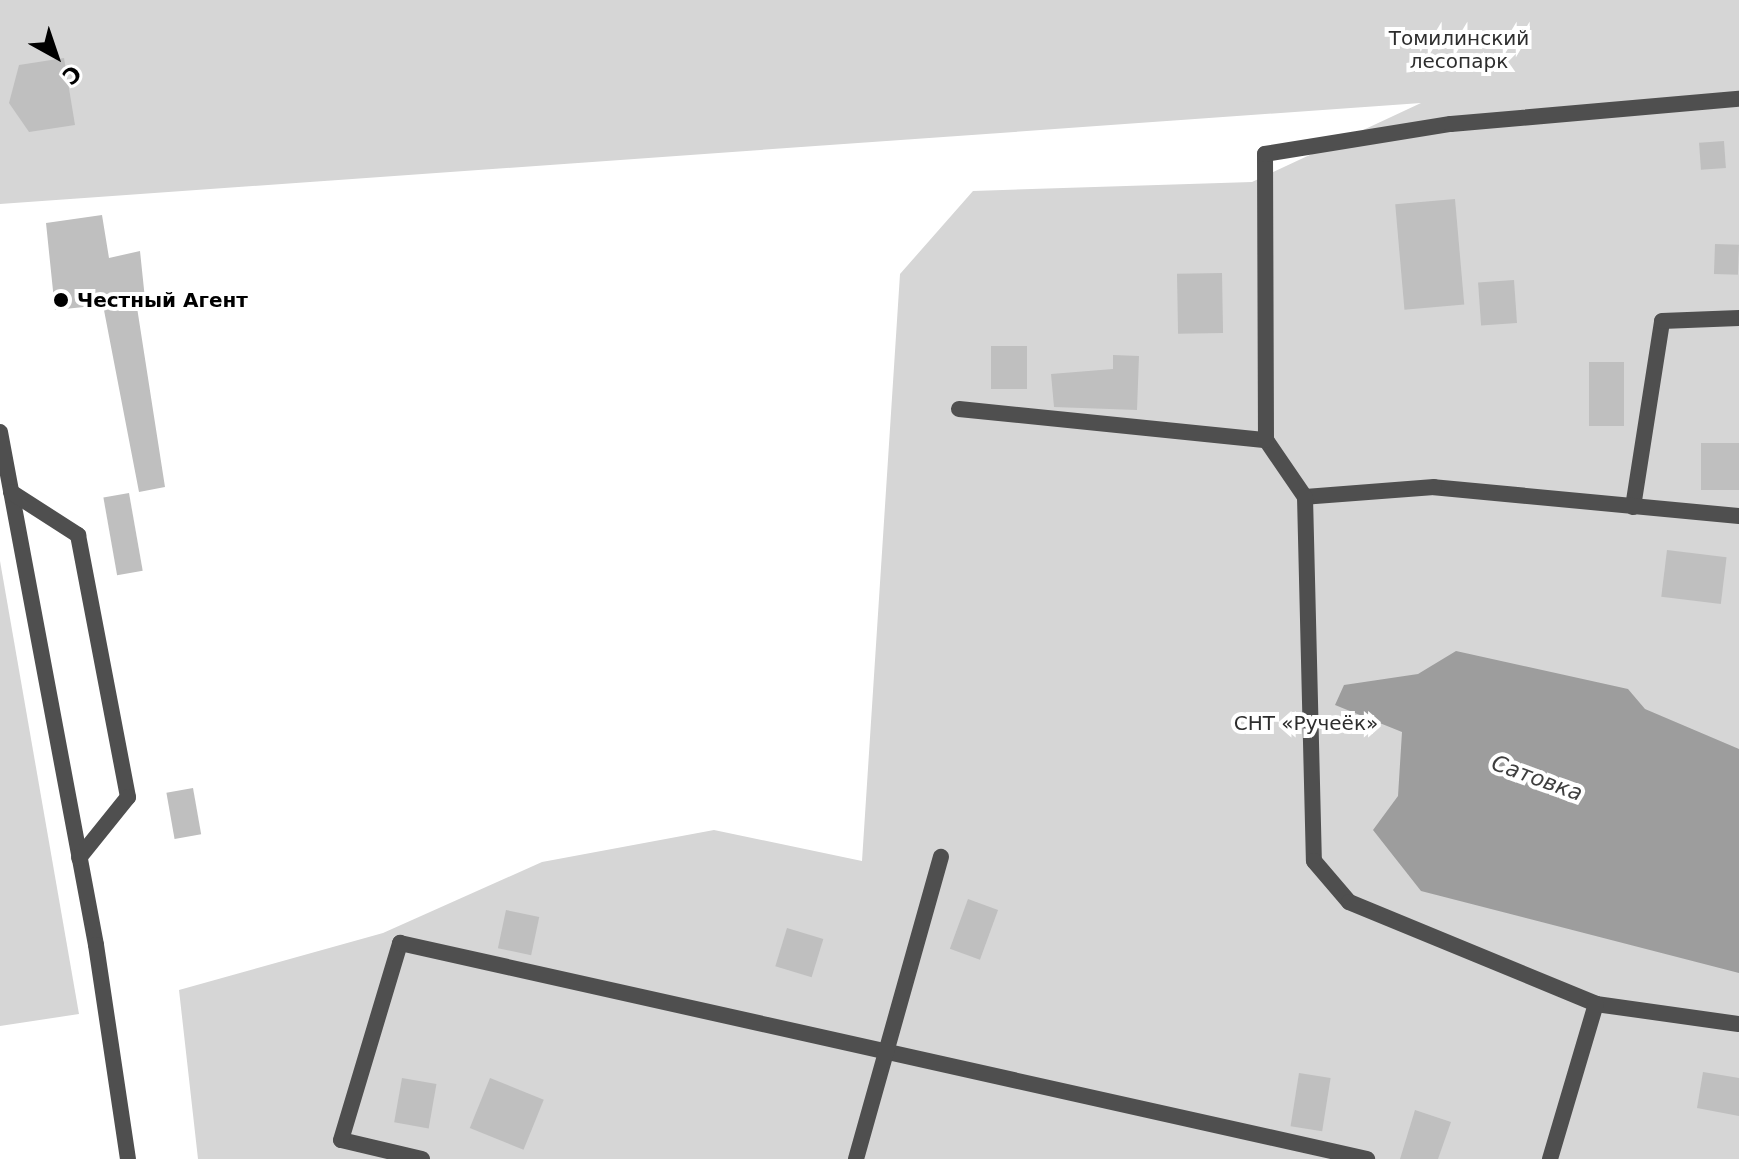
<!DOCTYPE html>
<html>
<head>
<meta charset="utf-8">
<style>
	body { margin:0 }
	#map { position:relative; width:1739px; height:1159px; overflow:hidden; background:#fff; font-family:"DejaVu Sans",sans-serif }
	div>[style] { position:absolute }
	.green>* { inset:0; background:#d6d6d6 }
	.water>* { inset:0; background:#9d9d9d }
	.building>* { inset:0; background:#bfbfbf; transform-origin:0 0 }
	.lane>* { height:16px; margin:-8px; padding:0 8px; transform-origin:8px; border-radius:8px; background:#4f4f4f }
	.street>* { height:16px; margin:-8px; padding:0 8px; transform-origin:8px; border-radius:8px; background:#4f4f4f }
	.dots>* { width:22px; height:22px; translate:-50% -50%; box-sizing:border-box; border:4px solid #fff; border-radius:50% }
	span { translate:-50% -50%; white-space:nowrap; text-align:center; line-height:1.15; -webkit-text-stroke:8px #fff; paint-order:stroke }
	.park-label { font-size:20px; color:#2d2d2d }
	.poi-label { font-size:20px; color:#000; font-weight:700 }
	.left { translate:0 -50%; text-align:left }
	.water-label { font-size:22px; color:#3e3e3e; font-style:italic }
	.north { position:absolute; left:16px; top:16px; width:80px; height:80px; -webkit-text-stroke:6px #fff; paint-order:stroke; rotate:140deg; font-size:22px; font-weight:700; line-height:32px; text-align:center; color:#000 }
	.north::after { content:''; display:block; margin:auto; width:28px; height:36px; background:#000; clip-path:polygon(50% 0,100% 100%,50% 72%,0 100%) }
</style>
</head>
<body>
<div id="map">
	<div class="green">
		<div style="clip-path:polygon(0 0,1739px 0,1739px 1159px,198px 1159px,179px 990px,383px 933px,542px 862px,714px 830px,862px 861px,900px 274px,973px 191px,1252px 182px,1421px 103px,0 204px)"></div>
		<div style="clip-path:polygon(0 561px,79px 1014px,0 1026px)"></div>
	</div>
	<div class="water">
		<div style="clip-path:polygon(1456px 651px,1628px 689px,1645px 709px,1739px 749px,1739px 973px,1421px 891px,1373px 830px,1398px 796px,1402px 732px,1335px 705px,1344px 685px,1418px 674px)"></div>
	</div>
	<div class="building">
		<div style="clip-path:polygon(64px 58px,75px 125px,29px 132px,9px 103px,19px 65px)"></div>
		<div style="left:1724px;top:141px;width:27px;height:25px;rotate:86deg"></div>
		<div style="left:1455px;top:199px;width:106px;height:60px;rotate:85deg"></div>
		<div style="clip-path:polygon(102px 215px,109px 258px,140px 251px,145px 299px,136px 301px,165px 487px,139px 492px,103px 305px,55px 310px,46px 223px)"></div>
		<div style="left:1715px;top:244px;width:24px;height:30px;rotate:2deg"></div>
		<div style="left:1222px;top:273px;width:60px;height:45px;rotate:89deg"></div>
		<div style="left:1514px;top:280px;width:43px;height:36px;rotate:86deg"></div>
		<div style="left:991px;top:346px;width:36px;height:43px"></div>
		<div style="clip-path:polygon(1113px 355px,1139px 356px,1137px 410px,1054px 407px,1051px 374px,1113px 369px)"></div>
		<div style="left:1589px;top:362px;width:35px;height:64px"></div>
		<div style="left:1739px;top:443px;width:47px;height:38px;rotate:90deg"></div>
		<div style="left:129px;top:493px;width:79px;height:26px;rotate:80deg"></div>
		<div style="left:1667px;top:550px;width:60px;height:47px;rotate:7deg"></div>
		<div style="left:193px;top:788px;width:47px;height:27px;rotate:80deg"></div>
		<div style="left:968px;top:899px;width:32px;height:53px;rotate:20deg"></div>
		<div style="left:506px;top:910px;width:34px;height:39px;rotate:12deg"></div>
		<div style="left:787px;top:928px;width:38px;height:40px;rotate:17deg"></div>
		<div style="clip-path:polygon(1703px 1072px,1739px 1078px,1739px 1116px,1697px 1108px)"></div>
		<div style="left:1299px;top:1073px;width:32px;height:54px;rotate:9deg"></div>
		<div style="left:402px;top:1078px;width:35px;height:45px;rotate:10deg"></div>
		<div style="left:490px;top:1078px;width:58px;height:54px;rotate:22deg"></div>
		<div style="clip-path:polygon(1415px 1110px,1451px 1122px,1438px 1159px,1400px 1159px)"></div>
	</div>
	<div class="lane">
		<div style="left:959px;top:409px;width:309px;rotate:5.8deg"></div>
		<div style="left:0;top:432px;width:522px;rotate:79.4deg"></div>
		<div style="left:96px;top:945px;width:216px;rotate:81.5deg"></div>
		<div style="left:11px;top:492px;width:80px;rotate:32.7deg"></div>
		<div style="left:78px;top:535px;width:267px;rotate:79.2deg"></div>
		<div style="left:128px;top:797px;width:78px;rotate:128.8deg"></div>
		<div style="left:1305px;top:497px;width:69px;rotate:-124.4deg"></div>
		<div style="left:1266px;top:440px;width:286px;rotate:-90.2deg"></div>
		<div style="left:1265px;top:154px;width:188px;rotate:-9.2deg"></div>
		<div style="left:1451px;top:124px;width:289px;rotate:-5deg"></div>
		<div style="left:1633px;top:507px;width:188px;rotate:-81.1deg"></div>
		<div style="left:1662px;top:321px;width:77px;rotate:-2.2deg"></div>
		<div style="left:1739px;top:516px;width:306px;rotate:-174.6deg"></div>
		<div style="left:1434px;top:487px;width:129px;rotate:175.6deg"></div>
		<div style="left:1305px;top:497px;width:364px;rotate:88.6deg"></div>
		<div style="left:1314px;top:861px;width:54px;rotate:49.5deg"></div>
		<div style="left:1349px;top:902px;width:267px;rotate:22.4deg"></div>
		<div style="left:1596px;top:1004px;width:144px;rotate:8deg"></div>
		<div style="left:422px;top:1159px;width:83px;rotate:-166.8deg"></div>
		<div style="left:341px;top:1140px;width:206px;rotate:-73.3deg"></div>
		<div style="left:400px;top:943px;width:991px;rotate:12.59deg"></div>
		<div style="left:856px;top:1159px;width:314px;rotate:-74.3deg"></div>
	</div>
	<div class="street">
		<div style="left:1550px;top:1159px;width:162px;rotate:-73.5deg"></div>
	</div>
	<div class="dots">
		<div style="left:61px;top:300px;background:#000"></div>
	</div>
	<div class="park-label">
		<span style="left:1459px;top:50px">Томилинский<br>лесопарк</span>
		<span style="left:1306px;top:723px">СНТ «Ручеёк»</span>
	</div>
	<div class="poi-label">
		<span class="left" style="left:77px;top:300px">Честный Агент</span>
	</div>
	<div class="water-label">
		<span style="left:1537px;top:778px;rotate:20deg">Сатовка</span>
	</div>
	<div class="north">С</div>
</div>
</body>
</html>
